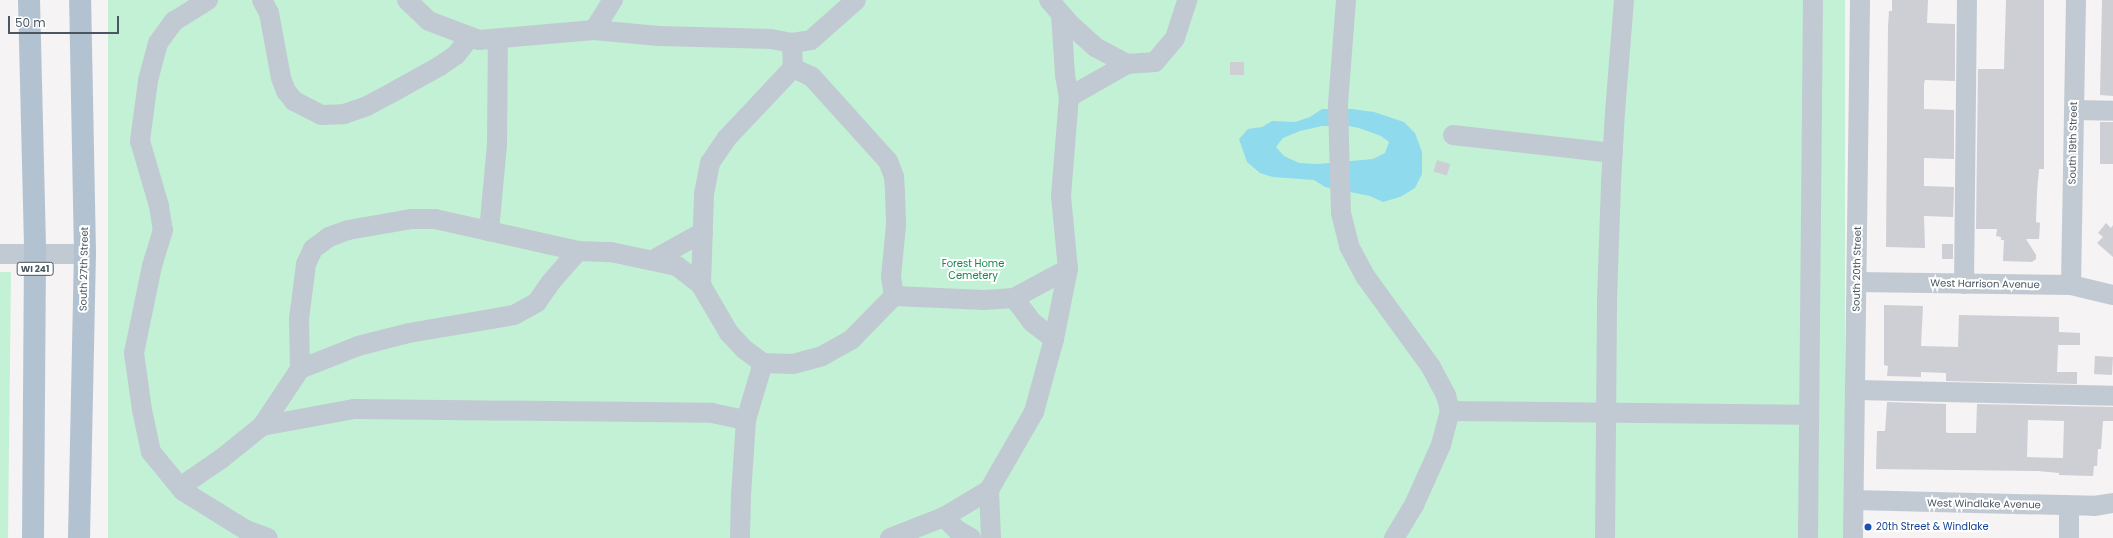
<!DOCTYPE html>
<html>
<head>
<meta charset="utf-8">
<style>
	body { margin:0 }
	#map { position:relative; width:2113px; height:538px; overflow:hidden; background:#f5f3f3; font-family:Poppins,sans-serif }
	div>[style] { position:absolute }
	.green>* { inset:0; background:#c3f1d5; transform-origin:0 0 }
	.water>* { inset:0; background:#90daee }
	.building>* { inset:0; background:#cdcfd5; transform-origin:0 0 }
	.minor>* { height:20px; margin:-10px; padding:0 10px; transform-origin:10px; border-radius:10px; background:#c1cad2 }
	.major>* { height:22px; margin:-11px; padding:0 11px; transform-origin:11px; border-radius:11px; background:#b3c2d1 }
	.dots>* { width:11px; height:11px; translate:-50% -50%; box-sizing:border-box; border:2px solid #fff; border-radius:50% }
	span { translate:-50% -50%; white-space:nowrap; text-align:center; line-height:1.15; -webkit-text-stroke:4px #fff; paint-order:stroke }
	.shield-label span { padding:1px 3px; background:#fff; border:1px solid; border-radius:3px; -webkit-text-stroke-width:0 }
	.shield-label { font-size:9px; color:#4a5661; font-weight:700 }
	.street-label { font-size:10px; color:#4a5661 }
	.park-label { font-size:10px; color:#17864f }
	.transit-label { font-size:10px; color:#164399 }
	.left { translate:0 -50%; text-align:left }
	.scale { position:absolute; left:8px; top:16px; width:111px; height:18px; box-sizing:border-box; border:2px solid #4a5661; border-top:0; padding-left:5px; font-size:12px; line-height:14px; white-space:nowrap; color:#4a5661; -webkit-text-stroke:3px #fff; paint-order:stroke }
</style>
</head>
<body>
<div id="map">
	<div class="green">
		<div style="left:108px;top:0;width:1737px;height:538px"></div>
		<div style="clip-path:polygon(0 272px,11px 272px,8px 538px,0 538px)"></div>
	</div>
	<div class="water">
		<div style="clip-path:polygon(evenodd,1322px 109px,1352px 109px,1374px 112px,1404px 122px,1415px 133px,1422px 152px,1422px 174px,1415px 188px,1400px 197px,1383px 202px,1370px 196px,1325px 187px,1314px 180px,1273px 177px,1260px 173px,1247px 162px,1239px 139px,1248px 129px,1262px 127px,1272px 121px,1295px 122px,1310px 117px,1322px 109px,1322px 126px,1349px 126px,1359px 128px,1381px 136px,1389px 142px,1385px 153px,1373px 159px,1318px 164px,1299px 163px,1284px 156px,1276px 147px,1283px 138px,1300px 131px,1322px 126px)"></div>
	</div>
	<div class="building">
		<div style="clip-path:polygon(1892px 0,1928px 0,1927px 23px,1955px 24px,1955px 81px,1925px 80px,1924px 84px,1924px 109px,1954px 110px,1954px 159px,1924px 158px,1924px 186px,1954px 187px,1953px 217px,1924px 216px,1925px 248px,1886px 247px,1888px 27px,1889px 11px,1892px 11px)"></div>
		<div style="clip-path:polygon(2006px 0,2044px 0,2044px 169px,2039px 169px,2037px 192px,2036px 222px,2040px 223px,2039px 239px,2026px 239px,2036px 255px,2036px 259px,2032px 262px,2003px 261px,2004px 240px,2001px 240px,2001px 237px,1996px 236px,1997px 229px,1976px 229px,1978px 69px,2004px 69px)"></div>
		<div style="clip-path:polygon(2102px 0,2113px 0,2113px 96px,2100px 95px)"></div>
		<div style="left:1230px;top:62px;width:14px;height:13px"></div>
		<div style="left:2100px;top:122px;width:13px;height:42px"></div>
		<div style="left:1437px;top:160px;width:14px;height:12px;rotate:17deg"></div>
		<div style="clip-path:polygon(2106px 223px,2111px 228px,2113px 225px,2113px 257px,2097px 243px,2103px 237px,2098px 233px)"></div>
		<div style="left:1942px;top:244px;width:11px;height:15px"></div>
		<div style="clip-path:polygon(1884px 305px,1923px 306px,1921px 346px,1958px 347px,1959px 315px,2059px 317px,2059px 332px,2080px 333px,2080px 345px,2058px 345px,2057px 372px,2077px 372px,2077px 384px,1946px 381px,1946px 373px,1921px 372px,1921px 377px,1887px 376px,1888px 366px,1884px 365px)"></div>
		<div style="left:2095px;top:356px;width:18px;height:18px;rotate:3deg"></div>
		<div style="clip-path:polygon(evenodd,1887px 402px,1946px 404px,1946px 432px,1948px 433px,1976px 433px,1977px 404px,2113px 407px,2113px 421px,2103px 421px,2101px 449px,2098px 449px,2097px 466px,2094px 466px,2093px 476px,2059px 475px,2059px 473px,2038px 471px,1876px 469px,1877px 431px,1885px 431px,1887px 402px,2028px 420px,2064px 421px,2063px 458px,2027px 457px,2028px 420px)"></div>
	</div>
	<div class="minor">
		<div style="left:208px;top:0;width:40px;rotate:148deg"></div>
		<div style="left:174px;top:21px;width:27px;rotate:126deg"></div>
		<div style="left:158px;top:43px;width:39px;rotate:105deg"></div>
		<div style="left:148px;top:81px;width:61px;rotate:97.6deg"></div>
		<div style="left:140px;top:141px;width:68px;rotate:73.7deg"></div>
		<div style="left:159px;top:206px;width:24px;rotate:81deg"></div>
		<div style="left:163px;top:230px;width:38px;rotate:107deg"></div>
		<div style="left:152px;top:266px;width:89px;rotate:101.7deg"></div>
		<div style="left:134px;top:353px;width:58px;rotate:82deg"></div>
		<div style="left:142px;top:410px;width:43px;rotate:77.9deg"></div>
		<div style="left:151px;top:452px;width:50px;rotate:50.6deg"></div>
		<div style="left:183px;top:491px;width:74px;rotate:31.8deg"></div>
		<div style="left:246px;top:530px;width:23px;rotate:20deg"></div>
		<div style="left:262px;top:0;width:15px;rotate:62deg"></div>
		<div style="left:269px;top:13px;width:66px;rotate:79.5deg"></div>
		<div style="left:281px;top:78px;width:14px;rotate:69deg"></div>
		<div style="left:286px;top:91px;width:13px;rotate:51deg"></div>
		<div style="left:294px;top:101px;width:30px;rotate:27deg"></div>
		<div style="left:321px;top:115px;width:23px;rotate:-2deg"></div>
		<div style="left:344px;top:114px;width:24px;rotate:-19deg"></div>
		<div style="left:367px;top:106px;width:32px;rotate:-28deg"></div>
		<div style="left:395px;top:91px;width:51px;rotate:-29.1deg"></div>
		<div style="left:440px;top:66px;width:19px;rotate:-35deg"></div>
		<div style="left:456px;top:55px;width:23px;rotate:-52deg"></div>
		<div style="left:407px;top:0;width:30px;rotate:44deg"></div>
		<div style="left:429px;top:21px;width:53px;rotate:20.8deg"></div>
		<div style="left:479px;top:40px;width:115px;rotate:-5deg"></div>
		<div style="left:594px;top:30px;width:36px;rotate:-58deg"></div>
		<div style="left:1049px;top:0;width:35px;rotate:49deg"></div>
		<div style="left:1072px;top:26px;width:31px;rotate:42deg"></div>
		<div style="left:1095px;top:47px;width:36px;rotate:28deg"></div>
		<div style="left:1127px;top:64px;width:28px;rotate:-4deg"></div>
		<div style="left:1155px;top:62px;width:31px;rotate:-50deg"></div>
		<div style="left:1175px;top:38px;width:40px;rotate:-72deg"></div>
		<div style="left:1346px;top:0;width:105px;rotate:94.4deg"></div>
		<div style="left:1338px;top:105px;width:108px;rotate:88.4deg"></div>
		<div style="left:1341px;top:213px;width:34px;rotate:76deg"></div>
		<div style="left:1349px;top:246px;width:34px;rotate:62deg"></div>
		<div style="left:1365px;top:276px;width:112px;rotate:54deg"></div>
		<div style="left:1431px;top:367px;width:32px;rotate:62deg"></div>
		<div style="left:1446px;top:395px;width:16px;rotate:76deg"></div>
		<div style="left:1450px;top:411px;width:35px;rotate:105deg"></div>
		<div style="left:1441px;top:445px;width:66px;rotate:114.2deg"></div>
		<div style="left:1414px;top:505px;width:39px;rotate:121deg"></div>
		<div style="left:1061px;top:14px;width:61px;rotate:86.2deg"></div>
		<div style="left:1065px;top:75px;width:22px;rotate:80deg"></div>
		<div style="left:594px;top:30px;width:65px;rotate:5.3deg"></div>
		<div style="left:659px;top:36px;width:112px;rotate:1.5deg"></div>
		<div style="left:771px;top:39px;width:21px;rotate:11deg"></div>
		<div style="left:792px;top:43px;width:19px;rotate:-9deg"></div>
		<div style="left:811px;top:40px;width:60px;rotate:-41.6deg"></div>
		<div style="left:792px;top:43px;width:25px;rotate:88deg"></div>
		<div style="left:793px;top:68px;width:21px;rotate:25deg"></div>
		<div style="left:812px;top:77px;width:113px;rotate:47.9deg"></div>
		<div style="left:888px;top:161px;width:17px;rotate:69deg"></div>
		<div style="left:894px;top:177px;width:16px;rotate:86deg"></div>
		<div style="left:895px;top:193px;width:32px;rotate:88deg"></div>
		<div style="left:896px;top:225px;width:52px;rotate:95.5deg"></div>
		<div style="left:891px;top:277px;width:19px;rotate:81deg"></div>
		<div style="left:2074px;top:110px;width:39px;rotate:1deg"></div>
		<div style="left:1453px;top:135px;width:161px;rotate:6.4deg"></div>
		<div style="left:489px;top:231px;width:87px;rotate:-84.7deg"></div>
		<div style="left:497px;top:144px;width:105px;rotate:-89.5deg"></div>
		<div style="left:0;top:254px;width:85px"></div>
		<div style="left:653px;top:260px;width:57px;rotate:-29.2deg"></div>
		<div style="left:1857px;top:282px;width:214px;rotate:0.8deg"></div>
		<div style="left:2071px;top:285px;width:43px;rotate:13.4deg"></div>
		<div style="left:1964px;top:284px;width:284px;rotate:-89.4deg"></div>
		<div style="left:2071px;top:285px;width:285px;rotate:-89deg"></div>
		<div style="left:1014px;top:298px;width:61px;rotate:-28.2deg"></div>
		<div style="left:763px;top:363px;width:24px;rotate:-144deg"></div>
		<div style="left:744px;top:349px;width:22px;rotate:-133deg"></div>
		<div style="left:729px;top:333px;width:56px;rotate:-120.3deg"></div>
		<div style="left:701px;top:285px;width:91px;rotate:-88.1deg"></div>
		<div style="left:704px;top:194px;width:32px;rotate:-79deg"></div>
		<div style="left:710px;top:163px;width:30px;rotate:-56deg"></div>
		<div style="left:727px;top:138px;width:96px;rotate:-46.7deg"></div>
		<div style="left:300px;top:369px;width:50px;rotate:-91.1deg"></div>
		<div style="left:299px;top:319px;width:55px;rotate:-82.7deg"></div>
		<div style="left:306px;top:264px;width:17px;rotate:-65deg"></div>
		<div style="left:313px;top:249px;width:20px;rotate:-37deg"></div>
		<div style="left:329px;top:237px;width:20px;rotate:-20deg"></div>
		<div style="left:348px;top:230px;width:65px;rotate:-9.8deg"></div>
		<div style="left:412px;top:219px;width:23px"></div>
		<div style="left:435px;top:219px;width:147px;rotate:12.6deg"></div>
		<div style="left:1856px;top:390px;width:257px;rotate:1.3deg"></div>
		<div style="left:1450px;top:411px;width:358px;rotate:0.6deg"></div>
		<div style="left:262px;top:426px;width:69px;rotate:-56.3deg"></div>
		<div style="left:300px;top:369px;width:62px;rotate:-21.6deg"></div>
		<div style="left:358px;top:346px;width:53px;rotate:-14.3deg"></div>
		<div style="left:409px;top:333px;width:107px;rotate:-9.7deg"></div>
		<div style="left:514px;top:315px;width:26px;rotate:-29deg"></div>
		<div style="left:537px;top:302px;width:24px;rotate:-55deg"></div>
		<div style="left:551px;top:282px;width:41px;rotate:-48.9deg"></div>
		<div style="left:578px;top:251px;width:33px;rotate:2deg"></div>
		<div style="left:611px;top:252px;width:67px;rotate:12deg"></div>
		<div style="left:677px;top:266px;width:31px;rotate:38deg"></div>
		<div style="left:180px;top:487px;width:50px;rotate:-34.3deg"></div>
		<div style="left:221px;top:459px;width:53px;rotate:-38.8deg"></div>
		<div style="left:262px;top:426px;width:94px;rotate:-10.5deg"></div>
		<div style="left:354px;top:409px;width:358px;rotate:0.6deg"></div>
		<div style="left:712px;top:413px;width:35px;rotate:12deg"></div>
		<div style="left:989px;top:490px;width:48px;rotate:87.6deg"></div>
		<div style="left:1854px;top:500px;width:240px;rotate:1.4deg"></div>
		<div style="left:2094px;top:506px;width:19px;rotate:-9deg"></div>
		<div style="left:944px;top:517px;width:18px;rotate:45deg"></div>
		<div style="left:957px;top:530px;width:16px;rotate:30deg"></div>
		<div style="left:740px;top:538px;width:43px;rotate:-88.7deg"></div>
		<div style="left:741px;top:495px;width:75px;rotate:-86.2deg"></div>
		<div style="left:746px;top:420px;width:59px;rotate:-73.4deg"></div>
		<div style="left:763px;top:363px;width:30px;rotate:2deg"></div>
		<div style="left:793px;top:364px;width:30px;rotate:-15deg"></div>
		<div style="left:822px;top:356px;width:33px;rotate:-29deg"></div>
		<div style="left:851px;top:340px;width:62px;rotate:-45.7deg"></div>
		<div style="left:894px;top:296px;width:90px;rotate:2.5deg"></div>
		<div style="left:984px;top:300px;width:30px;rotate:-4deg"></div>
		<div style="left:1014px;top:298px;width:30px;rotate:53deg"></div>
		<div style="left:1032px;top:322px;width:28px;rotate:38deg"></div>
		<div style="left:890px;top:538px;width:58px;rotate:-21.3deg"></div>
		<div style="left:944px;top:517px;width:52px;rotate:-31deg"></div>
		<div style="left:989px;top:490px;width:90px;rotate:-60deg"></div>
		<div style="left:1034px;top:412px;width:76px;rotate:-74.7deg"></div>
		<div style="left:1054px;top:339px;width:71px;rotate:-78.7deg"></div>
		<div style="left:1068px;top:269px;width:73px;rotate:-95.5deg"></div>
		<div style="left:1061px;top:196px;width:99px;rotate:-85.4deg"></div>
		<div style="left:1069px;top:97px;width:67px;rotate:-29.6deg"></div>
		<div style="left:1605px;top:538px;width:239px;rotate:-89.5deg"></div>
		<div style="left:1607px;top:299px;width:116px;rotate:-88deg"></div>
		<div style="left:1611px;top:183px;width:71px;rotate:-86.8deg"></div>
		<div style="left:1615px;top:112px;width:112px;rotate:-85.4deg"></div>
		<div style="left:1808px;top:538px;width:538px;rotate:-89.47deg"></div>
		<div style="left:1853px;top:538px;width:538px;rotate:-89.25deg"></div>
		<div style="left:2069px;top:538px;width:32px;rotate:-90deg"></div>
	</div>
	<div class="major">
		<div style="left:29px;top:0;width:254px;rotate:88.6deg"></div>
		<div style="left:35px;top:254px;width:284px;rotate:90.4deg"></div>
		<div style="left:79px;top:538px;width:284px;rotate:-88.8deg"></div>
		<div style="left:85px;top:254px;width:254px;rotate:-91.1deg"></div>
	</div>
	<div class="dots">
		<div style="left:1868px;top:527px;background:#1a4fb4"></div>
	</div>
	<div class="shield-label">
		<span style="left:35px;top:269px">WI 241</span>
	</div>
	<div class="street-label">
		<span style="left:2073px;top:143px;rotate:-89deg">South 19th Street</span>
		<span style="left:84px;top:269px;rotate:-89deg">South 27th Street</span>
		<span style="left:1857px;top:269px;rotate:-89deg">South 20th Street</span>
		<span style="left:1985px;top:284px;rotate:1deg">West Harrison Avenue</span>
		<span style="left:1984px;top:504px;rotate:1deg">West Windlake Avenue</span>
	</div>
	<div class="park-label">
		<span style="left:973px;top:269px">Forest Home<br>Cemetery</span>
	</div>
	<div class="transit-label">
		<span class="left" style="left:1876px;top:527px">20th Street &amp; Windlake</span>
	</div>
	<div class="scale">50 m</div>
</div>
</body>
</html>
